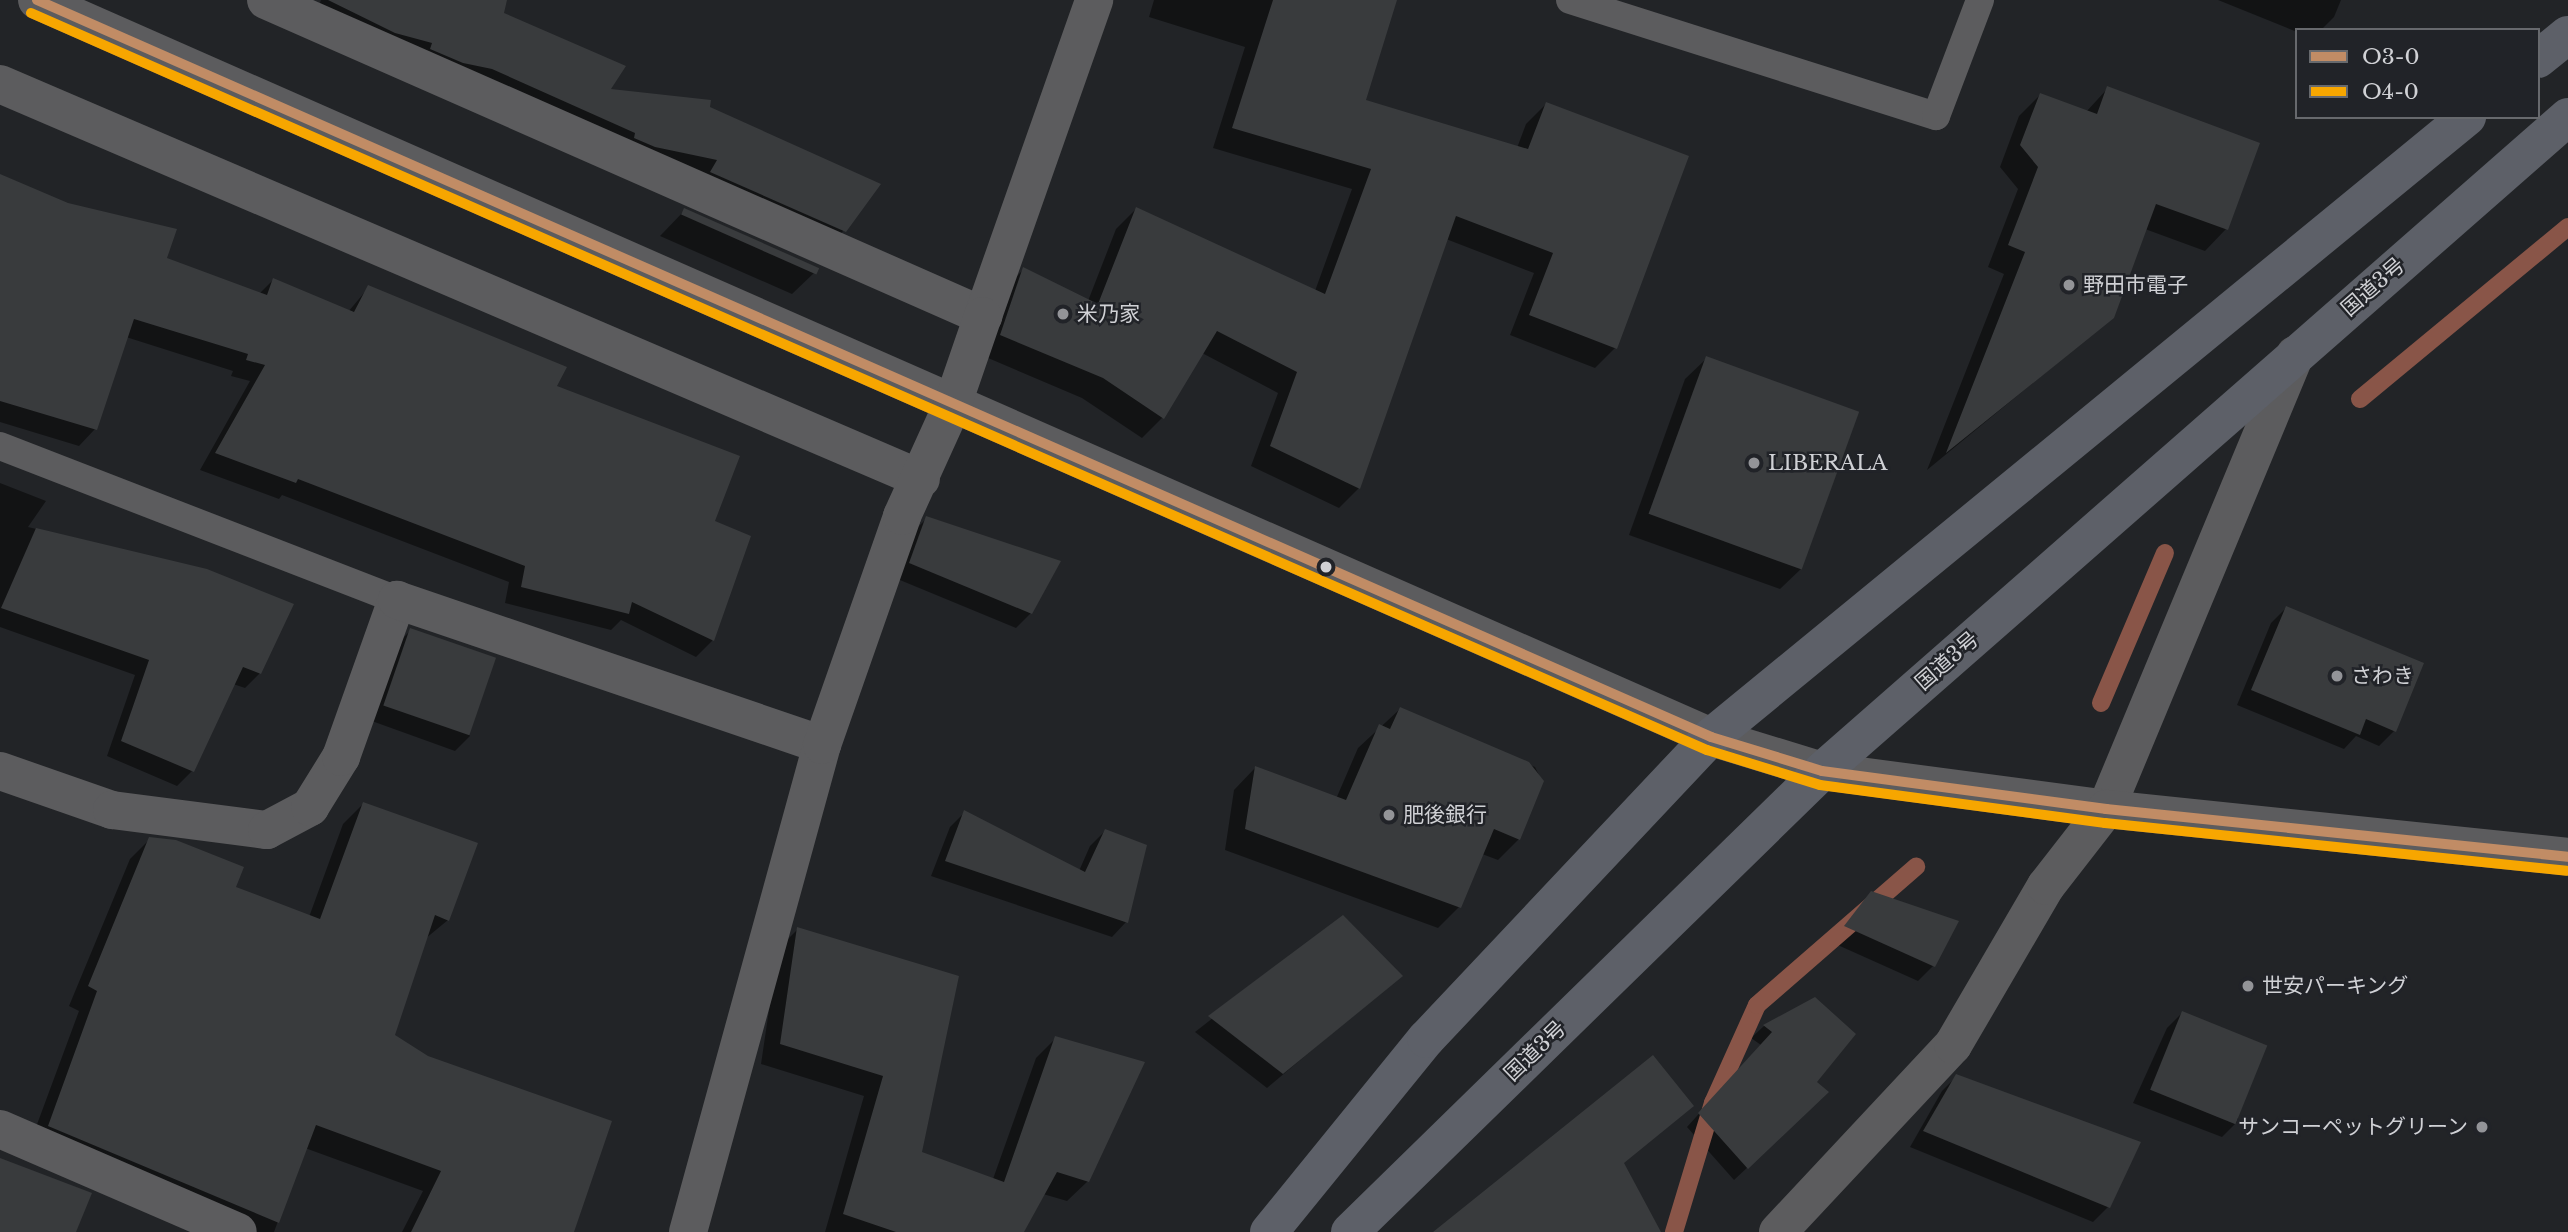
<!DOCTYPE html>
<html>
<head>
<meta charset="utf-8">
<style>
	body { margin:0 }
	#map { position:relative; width:2568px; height:1232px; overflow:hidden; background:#222427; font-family:"Libre Baskerville","Noto Sans JP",serif }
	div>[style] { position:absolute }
	.shadow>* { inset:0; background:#0007 }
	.stream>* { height:18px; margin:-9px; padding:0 9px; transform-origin:9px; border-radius:9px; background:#895548 }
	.building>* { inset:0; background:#393b3d; transform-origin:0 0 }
	.lane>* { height:28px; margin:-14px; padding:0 14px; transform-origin:14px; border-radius:14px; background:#5c5c5e }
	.street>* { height:38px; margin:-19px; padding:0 19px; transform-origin:19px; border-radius:19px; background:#5c5c5e }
	.secondary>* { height:38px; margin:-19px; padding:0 19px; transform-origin:19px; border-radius:19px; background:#5c5c5e }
	.highway>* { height:38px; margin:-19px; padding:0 19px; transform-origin:19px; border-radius:19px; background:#5d6068 }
	.bus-1>* { height:10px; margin:-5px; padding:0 5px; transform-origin:5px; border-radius:5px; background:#c18c65 }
	.bus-2>* { height:10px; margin:-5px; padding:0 5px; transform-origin:5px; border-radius:5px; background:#f7a600 }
	.dots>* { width:19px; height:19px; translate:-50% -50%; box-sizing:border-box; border:4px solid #212328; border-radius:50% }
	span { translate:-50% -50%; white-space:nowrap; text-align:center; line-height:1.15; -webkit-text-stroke:5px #212328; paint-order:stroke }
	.poi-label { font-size:21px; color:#d0d1d5 }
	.left { translate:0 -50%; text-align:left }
	.right { translate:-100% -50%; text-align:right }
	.street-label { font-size:21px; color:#d0d1d5 }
	.legend { position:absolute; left:2295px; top:28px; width:245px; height:91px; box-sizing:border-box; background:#212328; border:2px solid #67696d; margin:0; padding:9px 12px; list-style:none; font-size:21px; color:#d0d1d5 }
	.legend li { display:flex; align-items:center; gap:14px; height:35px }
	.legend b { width:35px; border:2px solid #67696d }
</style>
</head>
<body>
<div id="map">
	<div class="shadow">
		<div style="clip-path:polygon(321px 0,505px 0,502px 14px,608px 90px,708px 108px,844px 230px,827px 248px,313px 21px)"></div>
		<div style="clip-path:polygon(1154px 0,1395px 0,1363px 101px,1517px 148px,1526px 124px,1546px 104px,1615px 348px,1595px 368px,1510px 335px,1534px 273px,1446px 239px,1359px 488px,1339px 508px,1251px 466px,1278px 393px,1202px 353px,1162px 418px,1142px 438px,1082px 398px,981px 355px,1004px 289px,1024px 269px,1088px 301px,1116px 229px,1136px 209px,1315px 291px,1352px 189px,1213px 148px,1245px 47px,1149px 17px)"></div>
		<div style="clip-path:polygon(2218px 0,2341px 0,2334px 17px,2321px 30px,2297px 32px)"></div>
		<div style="clip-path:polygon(2108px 88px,2258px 144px,2226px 229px,2205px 251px,2145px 229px,2113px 317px,1927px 470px,2004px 274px,1988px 267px,2018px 189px,2000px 167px,2019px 116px,2040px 95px,2086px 112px)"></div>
		<div style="clip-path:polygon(0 176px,164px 259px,259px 294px,273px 280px,348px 312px,369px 287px,555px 386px,713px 522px,748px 537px,712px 641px,696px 657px,621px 620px,611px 630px,505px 603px,509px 582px,282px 495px,279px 499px,200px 470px,250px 381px,231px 376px,233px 371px,126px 337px,95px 429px,79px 446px,0 422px)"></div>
		<div style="clip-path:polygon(685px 210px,814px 273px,792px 294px,660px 236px)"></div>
		<div style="clip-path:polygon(1707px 358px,1802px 568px,1780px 589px,1629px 535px,1685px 379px)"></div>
		<div style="clip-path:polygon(0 483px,46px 501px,28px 527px,206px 570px,260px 673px,245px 688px,233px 684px,192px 771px,177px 786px,107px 756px,135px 675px,0 627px)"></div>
		<div style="clip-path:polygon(927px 518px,1031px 613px,1016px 628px,895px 578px,912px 533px)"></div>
		<div style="clip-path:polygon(2286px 608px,2394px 731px,2379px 746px,2356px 736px,2344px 749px,2237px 705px,2271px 623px)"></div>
		<div style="clip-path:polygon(411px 630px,470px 736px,455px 751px,369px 720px,396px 645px)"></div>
		<div style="clip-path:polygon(1400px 709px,1535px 767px,1542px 781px,1519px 839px,1498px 860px,1482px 854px,1459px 907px,1438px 928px,1225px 850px,1234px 790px,1255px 768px,1336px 799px,1358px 748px)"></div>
		<div style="clip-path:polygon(363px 804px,448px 920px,425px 939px,393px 1035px,564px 1232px,402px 1232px,423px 1191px,305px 1148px,274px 1232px,223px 1232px,29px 1146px,79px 1011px,69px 1006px,130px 859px,150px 839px,233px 888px,309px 917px,343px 824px)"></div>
		<div style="clip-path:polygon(965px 812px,1079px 871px,1090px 846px,1105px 831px,1126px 922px,1112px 937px,931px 876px,950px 827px)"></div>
		<div style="clip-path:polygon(1871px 893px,1957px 922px,1933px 966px,1918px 981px,1831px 942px)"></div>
		<div style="clip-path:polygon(1342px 917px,1400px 976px,1267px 1088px,1195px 1032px)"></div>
		<div style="clip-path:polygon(798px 929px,957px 977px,920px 1153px,993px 1179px,1036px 1058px,1056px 1038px,1088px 1181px,1067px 1201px,1043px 1194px,1022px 1232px,825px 1232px,864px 1096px,761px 1064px,778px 949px)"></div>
		<div style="clip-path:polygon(1815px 999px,1814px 1105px,1734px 1180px,1687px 1127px,1761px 1045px,1751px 1038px,1764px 1026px)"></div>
		<div style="clip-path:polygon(2182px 1013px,2237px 1122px,2222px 1137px,2133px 1103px,2167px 1028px)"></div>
		<div style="clip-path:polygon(1957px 1076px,2108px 1207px,2093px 1222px,1910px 1147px,1942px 1091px)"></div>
	</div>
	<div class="stream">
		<div style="left:2360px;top:399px;width:270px;rotate:-39.6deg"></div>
		<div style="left:2101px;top:703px;width:163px;rotate:-66.9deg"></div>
		<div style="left:1674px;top:1232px;width:135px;rotate:-73.2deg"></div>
		<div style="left:1713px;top:1103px;width:107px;rotate:-65.8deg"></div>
		<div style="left:1757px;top:1005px;width:211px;rotate:-41deg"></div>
	</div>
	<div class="building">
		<div style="clip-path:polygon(328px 0,507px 0,504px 13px,626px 66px,611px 89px,711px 100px,710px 107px,881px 184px,846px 232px,710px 172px,717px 160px,655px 147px,634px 138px,635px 133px,492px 69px,463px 63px,430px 49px,432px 43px,395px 33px)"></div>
		<div style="clip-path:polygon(1273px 0,1397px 0,1366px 100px,1528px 149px,1546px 102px,1689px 156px,1617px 349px,1529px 315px,1553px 253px,1456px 216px,1360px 489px,1270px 446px,1297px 372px,1217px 331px,1164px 419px,1103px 378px,1000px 335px,1023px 267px,1098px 304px,1136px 207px,1325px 294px,1371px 169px,1232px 128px)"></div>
		<div style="clip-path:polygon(2107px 86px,2260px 143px,2228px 230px,2156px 204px,2114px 318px,1946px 453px,2025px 252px,2008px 245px,2038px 167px,2020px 145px,2040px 93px,2097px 114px)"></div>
		<div style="clip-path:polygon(0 174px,68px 203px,177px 229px,167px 258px,267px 295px,273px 278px,354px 312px,368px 285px,567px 367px,557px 386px,740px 456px,715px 521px,751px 536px,714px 641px,632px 602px,629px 614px,521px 587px,525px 566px,298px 479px,296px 483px,215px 453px,265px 365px,246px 360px,248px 354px,134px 319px,97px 430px,0 401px)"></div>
		<div style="left:684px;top:208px;width:148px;height:7px;rotate:24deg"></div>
		<div style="left:1706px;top:356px;width:163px;height:168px;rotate:20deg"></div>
		<div style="clip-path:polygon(926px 516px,1061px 561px,1032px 614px,909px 563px)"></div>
		<div style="clip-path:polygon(36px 528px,207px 569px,294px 604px,261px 674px,243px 667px,194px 772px,121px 741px,149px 660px,1px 608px)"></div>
		<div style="clip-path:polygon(2286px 606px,2424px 663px,2396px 732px,2366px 719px,2360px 735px,2251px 690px)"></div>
		<div style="left:410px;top:628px;width:91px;height:82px;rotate:19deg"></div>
		<div style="clip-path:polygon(1400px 707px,1529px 762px,1544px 781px,1520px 840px,1494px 829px,1461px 908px,1245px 829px,1255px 766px,1346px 800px,1379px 724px,1390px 729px)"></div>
		<div style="clip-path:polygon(363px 802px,478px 843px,449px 921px,435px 915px,395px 1035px,428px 1056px,612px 1121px,574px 1232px,411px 1232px,441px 1171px,316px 1125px,279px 1223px,48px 1126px,97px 991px,88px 986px,149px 837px,176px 840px,244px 867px,236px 887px,320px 919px)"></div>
		<div style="clip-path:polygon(964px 810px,1085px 872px,1105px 829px,1147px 845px,1128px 923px,945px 861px)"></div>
		<div style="clip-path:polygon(1871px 891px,1959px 921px,1935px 967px,1844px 926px)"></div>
		<div style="clip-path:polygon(1343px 915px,1403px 976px,1283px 1074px,1208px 1016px)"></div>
		<div style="clip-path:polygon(797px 927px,959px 976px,922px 1152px,1004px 1182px,1055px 1036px,1145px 1062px,1089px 1182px,1057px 1172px,1024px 1232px,896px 1232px,843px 1214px,883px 1076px,780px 1044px)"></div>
		<div style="clip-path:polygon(1815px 997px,1856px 1034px,1817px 1082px,1829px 1092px,1748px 1169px,1698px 1113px,1772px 1032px,1763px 1025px)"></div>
		<div style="left:2182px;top:1011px;width:92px;height:85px;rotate:22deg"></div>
		<div style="clip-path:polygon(1653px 1055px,1694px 1106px,1624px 1163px,1661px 1232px,1433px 1232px)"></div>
		<div style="clip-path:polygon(1956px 1074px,2141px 1142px,2110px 1208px,1923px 1131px)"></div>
		<div style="clip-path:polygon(0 1158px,92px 1193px,76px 1232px,0 1232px)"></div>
	</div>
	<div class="lane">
		<div style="left:1570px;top:0;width:384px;rotate:17.6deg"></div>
		<div style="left:1936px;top:116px;width:124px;rotate:-69.2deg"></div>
		<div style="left:0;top:446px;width:426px;rotate:21.2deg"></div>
	</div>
	<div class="street">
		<div style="left:266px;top:0;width:784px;rotate:23.78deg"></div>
		<div style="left:983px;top:316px;width:335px;rotate:-70.6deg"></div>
		<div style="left:0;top:84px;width:1002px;rotate:23.21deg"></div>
		<div style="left:0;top:771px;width:119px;rotate:19.2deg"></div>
		<div style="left:112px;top:810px;width:156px;rotate:7.4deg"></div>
		<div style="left:267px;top:830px;width:49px;rotate:-28.1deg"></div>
		<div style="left:310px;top:807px;width:59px;rotate:-58.2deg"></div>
		<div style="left:341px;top:757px;width:167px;rotate:-70.4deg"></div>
		<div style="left:397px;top:600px;width:449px;rotate:18.8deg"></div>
		<div style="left:0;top:1129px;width:259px;rotate:23.4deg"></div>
		<div style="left:1778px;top:1232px;width:256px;rotate:-46.9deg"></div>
		<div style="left:1953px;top:1045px;width:184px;rotate:-59.7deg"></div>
		<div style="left:2046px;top:886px;width:98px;rotate:-52.1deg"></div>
		<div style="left:2106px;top:809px;width:492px;rotate:-67.4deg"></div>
	</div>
	<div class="secondary">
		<div style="left:37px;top:0;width:1829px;rotate:23.76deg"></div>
		<div style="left:1711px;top:737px;width:116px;rotate:17deg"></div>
		<div style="left:1822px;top:771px;width:287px;rotate:7.6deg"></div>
		<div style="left:2106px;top:809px;width:464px;rotate:5.9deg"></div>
		<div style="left:688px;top:1232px;width:505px;rotate:-74.62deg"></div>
		<div style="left:822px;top:745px;width:243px;rotate:-70.7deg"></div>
		<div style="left:902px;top:516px;width:121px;rotate:-65.6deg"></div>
		<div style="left:952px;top:406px;width:95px;rotate:-71deg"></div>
	</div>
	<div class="highway">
		<div style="left:2538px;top:59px;width:38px;rotate:-39deg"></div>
		<div style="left:1269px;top:1232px;width:249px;rotate:-50.9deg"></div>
		<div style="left:1426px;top:1039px;width:415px;rotate:-46.7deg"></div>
		<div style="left:1711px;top:737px;width:978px;rotate:-39.36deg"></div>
		<div style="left:1350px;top:1232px;width:660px;rotate:-44.32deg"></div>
		<div style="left:1822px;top:771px;width:992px;rotate:-41.24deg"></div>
	</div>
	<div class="bus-1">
		<div style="left:37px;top:0;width:1829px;rotate:23.76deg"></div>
		<div style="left:1711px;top:737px;width:116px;rotate:17deg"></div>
		<div style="left:1822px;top:771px;width:287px;rotate:7.6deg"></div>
		<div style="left:2106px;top:809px;width:464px;rotate:5.9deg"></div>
	</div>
	<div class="bus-2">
		<div style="left:31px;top:13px;width:1831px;rotate:23.74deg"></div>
		<div style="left:1707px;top:750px;width:118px;rotate:17.2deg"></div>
		<div style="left:1820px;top:785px;width:288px;rotate:7.6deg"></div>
		<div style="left:2105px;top:823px;width:464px;rotate:5.9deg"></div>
	</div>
	<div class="dots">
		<div style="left:2069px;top:285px;background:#939498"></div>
		<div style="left:1063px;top:314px;background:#939498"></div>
		<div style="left:1754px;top:463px;background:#939498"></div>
		<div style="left:1326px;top:567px;background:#d0d1d5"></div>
		<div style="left:2337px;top:676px;background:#939498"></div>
		<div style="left:1389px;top:815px;background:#939498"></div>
		<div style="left:2248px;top:986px;background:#939498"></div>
		<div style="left:2482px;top:1127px;background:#939498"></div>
	</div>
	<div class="poi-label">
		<span class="left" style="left:2083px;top:285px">野田市電子</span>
		<span class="left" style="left:1077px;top:314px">米乃家</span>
		<span class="left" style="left:1768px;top:463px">LIBERALA</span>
		<span class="left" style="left:2351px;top:676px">さわき</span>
		<span class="left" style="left:1403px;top:815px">肥後銀行</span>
		<span class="left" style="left:2262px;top:986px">世安パーキング</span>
		<span class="right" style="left:2468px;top:1127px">サンコーペットグリーン</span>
	</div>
	<div class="street-label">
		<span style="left:2373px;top:287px;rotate:-41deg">国道3号</span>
		<span style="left:1947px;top:661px;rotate:-41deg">国道3号</span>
		<span style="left:1535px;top:1051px;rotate:-44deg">国道3号</span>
	</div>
	<ul class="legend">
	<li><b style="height:9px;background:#c18c65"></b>O3-0</li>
	<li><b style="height:9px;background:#f7a600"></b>O4-0</li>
	</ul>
</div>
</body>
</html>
